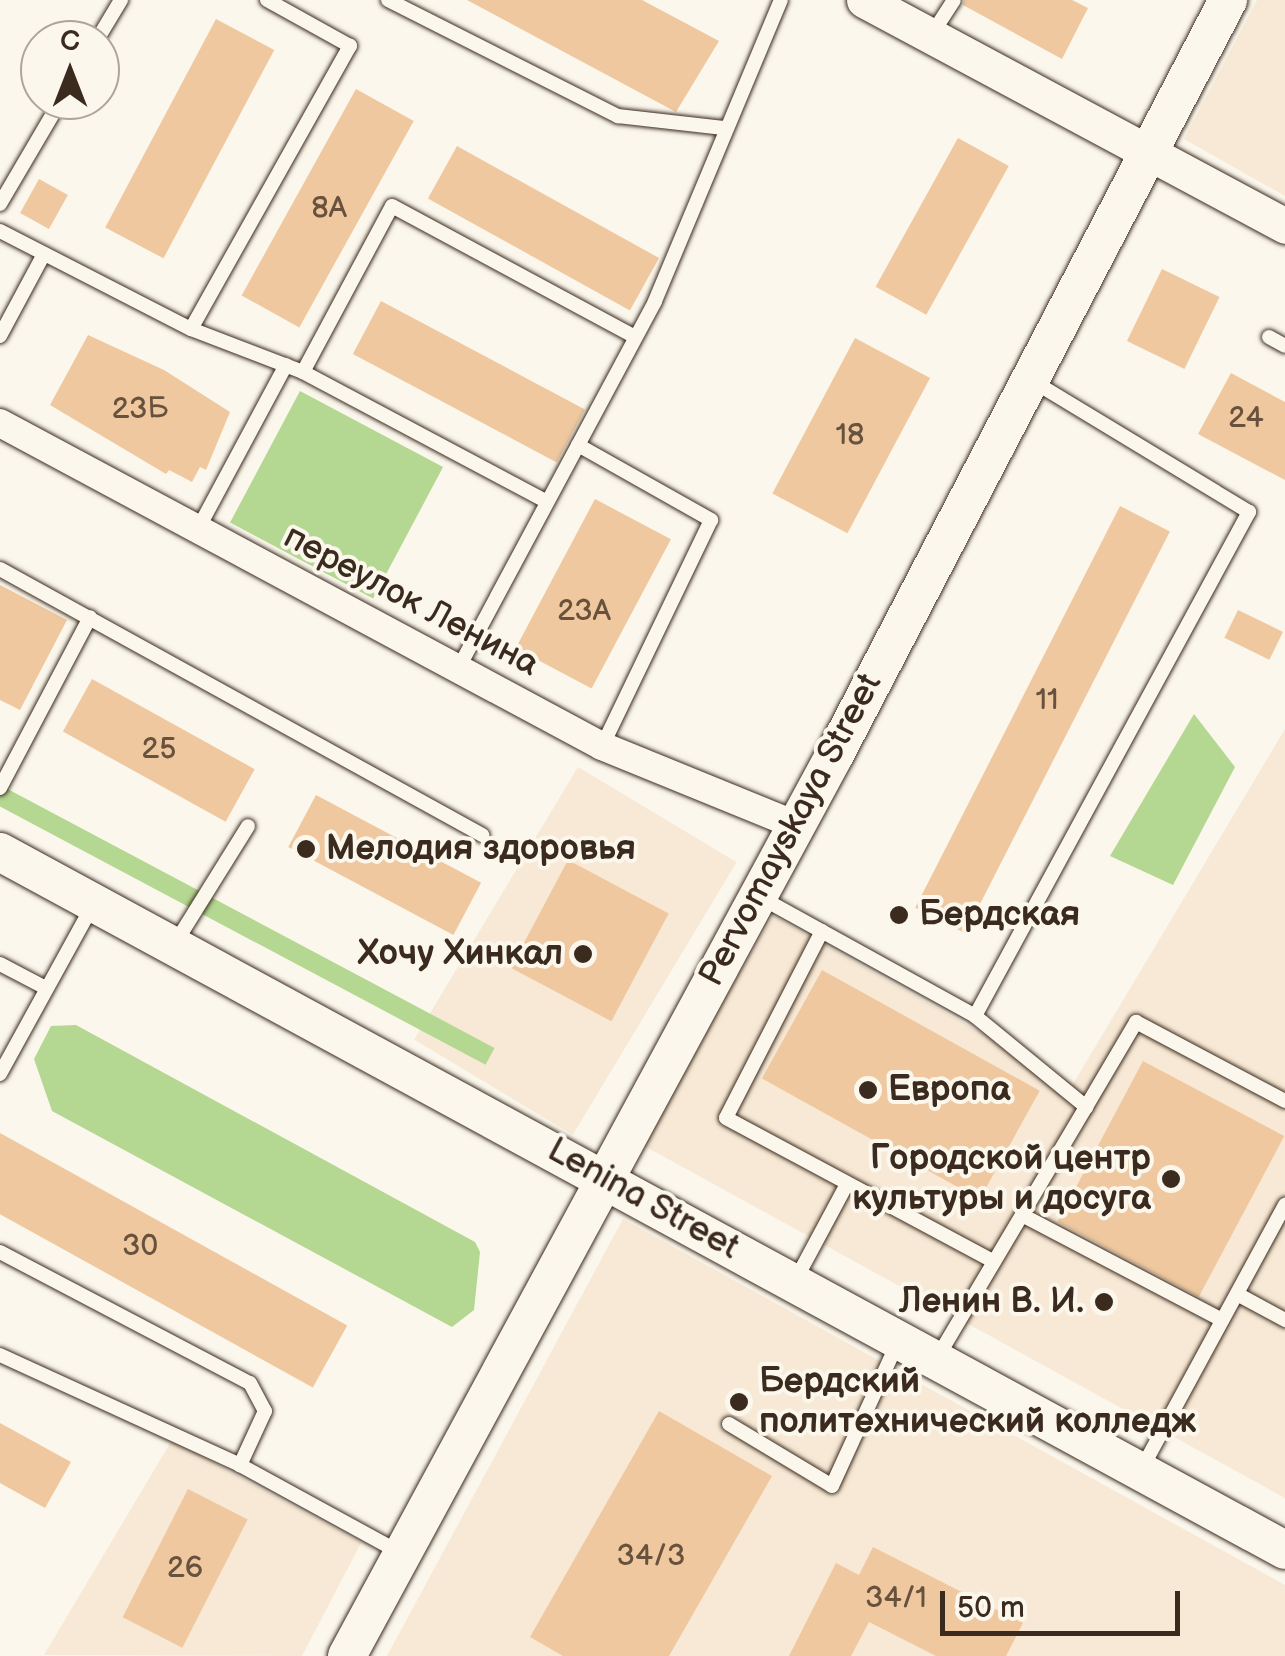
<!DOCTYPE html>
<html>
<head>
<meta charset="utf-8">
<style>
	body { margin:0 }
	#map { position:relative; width:1285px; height:1656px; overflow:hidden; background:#fbf7ec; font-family:"Balsamiq Sans",sans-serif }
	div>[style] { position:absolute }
	.built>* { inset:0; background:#f7e9d5; transform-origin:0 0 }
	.green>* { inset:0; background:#b4d791; transform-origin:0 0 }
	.building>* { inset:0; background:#efc89f; transform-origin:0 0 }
	.roads { filter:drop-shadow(0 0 2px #3b2a1e) drop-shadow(0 0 2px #3b2a1e) }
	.service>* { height:14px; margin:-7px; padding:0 7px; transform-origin:7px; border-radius:7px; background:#fbf7ec }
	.minor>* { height:28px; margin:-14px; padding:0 14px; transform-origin:14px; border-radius:14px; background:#fbf7ec }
	.tertiary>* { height:35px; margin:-17.5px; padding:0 17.5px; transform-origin:17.5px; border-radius:17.5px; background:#fbf7ec }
	.secondary>* { height:38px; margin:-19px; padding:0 19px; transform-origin:19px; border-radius:19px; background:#fbf7ec }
	.dots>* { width:28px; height:28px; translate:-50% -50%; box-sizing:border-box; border:5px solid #fbf7ec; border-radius:50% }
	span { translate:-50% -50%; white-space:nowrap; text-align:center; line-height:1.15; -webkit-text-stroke:8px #fbf7ec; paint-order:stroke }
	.number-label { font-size:30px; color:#68523e }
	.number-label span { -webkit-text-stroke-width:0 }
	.street-label { font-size:35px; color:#3b2a1e }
	.poi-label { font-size:35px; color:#3b2a1e; font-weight:700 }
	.left { translate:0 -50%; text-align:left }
	.right { translate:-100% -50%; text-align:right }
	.north { position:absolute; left:20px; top:20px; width:100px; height:100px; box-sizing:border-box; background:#fbf7ec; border:2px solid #aea59a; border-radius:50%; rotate:0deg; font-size:28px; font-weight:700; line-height:40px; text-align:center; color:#3b2a1e }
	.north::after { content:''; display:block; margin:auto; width:35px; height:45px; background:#3b2a1e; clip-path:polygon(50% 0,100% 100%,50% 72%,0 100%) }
	.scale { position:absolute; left:940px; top:1591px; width:240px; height:45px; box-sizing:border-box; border:5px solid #3b2a1e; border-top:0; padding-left:12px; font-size:30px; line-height:35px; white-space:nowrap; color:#3b2a1e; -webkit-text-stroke:8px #fbf7ec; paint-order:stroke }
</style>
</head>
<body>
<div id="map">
	<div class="built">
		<div style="clip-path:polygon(1257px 0,1285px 0,1285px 196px,1184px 139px)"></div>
		<div style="clip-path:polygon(1285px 729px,1285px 1498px,639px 1143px,773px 916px,1073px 1084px)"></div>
		<div style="left:578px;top:767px;width:185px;height:318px;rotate:31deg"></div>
		<div style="clip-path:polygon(623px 1219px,1285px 1585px,1285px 1656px,387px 1656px)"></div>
		<div style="clip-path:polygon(172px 1440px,361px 1543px,302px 1656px,44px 1655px)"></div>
	</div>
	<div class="green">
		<div style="left:300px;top:391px;width:162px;height:149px;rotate:28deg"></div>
		<div style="clip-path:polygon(1194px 714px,1235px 767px,1173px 885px,1110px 856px)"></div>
		<div style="left:0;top:785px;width:560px;height:19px;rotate:28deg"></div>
		<div style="clip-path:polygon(76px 1025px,475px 1242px,480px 1252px,474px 1310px,452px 1327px,52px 1111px,34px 1059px,51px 1026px)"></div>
	</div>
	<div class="building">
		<div style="clip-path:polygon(467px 0,642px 0,719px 41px,676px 112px)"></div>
		<div style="clip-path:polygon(964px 0,1072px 0,1088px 8px,1062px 59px,963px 5px)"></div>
		<div style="left:216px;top:19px;width:66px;height:236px;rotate:28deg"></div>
		<div style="left:356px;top:89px;width:66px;height:236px;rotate:29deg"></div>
		<div style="left:958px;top:138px;width:58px;height:170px;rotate:29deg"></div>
		<div style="left:457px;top:146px;width:231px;height:60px;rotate:29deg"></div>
		<div style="left:39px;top:179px;width:33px;height:39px;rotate:29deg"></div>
		<div style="left:1162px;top:269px;width:64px;height:80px;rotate:26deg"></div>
		<div style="left:381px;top:301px;width:231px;height:60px;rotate:28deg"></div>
		<div style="clip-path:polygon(88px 335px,164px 370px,230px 412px,206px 470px,200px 467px,192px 482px,169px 470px,166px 474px,50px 405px)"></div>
		<div style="left:855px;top:338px;width:85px;height:176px;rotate:28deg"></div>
		<div style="clip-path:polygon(1231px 373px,1285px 402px,1285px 480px,1198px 434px)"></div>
		<div style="left:595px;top:499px;width:86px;height:169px;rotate:28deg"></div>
		<div style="left:1120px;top:506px;width:56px;height:451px;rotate:27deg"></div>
		<div style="clip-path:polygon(0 585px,67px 620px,20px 710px,0 700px)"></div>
		<div style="left:1238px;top:610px;width:50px;height:31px;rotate:26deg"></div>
		<div style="left:92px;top:679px;width:186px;height:60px;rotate:29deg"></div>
		<div style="left:316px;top:795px;width:187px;height:59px;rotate:28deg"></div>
		<div style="left:568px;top:860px;width:114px;height:122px;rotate:28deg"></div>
		<div style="left:822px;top:970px;width:249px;height:124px;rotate:29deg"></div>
		<div style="left:1143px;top:1061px;width:160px;height:182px;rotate:28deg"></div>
		<div style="left:0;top:1133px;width:397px;height:71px;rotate:29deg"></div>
		<div style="clip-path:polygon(659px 1411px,772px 1476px,669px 1656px,563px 1656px,530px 1637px)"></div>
		<div style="clip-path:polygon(0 1423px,71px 1462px,45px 1508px,0 1483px)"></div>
		<div style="left:188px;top:1489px;width:67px;height:144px;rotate:27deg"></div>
		<div style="clip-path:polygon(873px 1547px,1023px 1623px,1006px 1656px,936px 1656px,869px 1622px,851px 1656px,789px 1656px,836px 1563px,859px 1575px)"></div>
	</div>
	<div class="roads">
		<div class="service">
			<div style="left:388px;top:0;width:258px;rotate:26.8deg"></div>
			<div style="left:618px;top:116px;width:106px;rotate:6.5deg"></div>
			<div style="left:932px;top:34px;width:40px;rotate:-57.1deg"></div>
			<div style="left:97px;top:40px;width:47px;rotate:-59deg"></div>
			<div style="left:0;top:204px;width:121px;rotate:-59.6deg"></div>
			<div style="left:0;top:231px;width:215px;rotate:27.2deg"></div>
			<div style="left:191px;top:329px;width:120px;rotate:21deg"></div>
			<div style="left:303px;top:372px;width:276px;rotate:28deg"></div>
			<div style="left:191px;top:329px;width:325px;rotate:-60.7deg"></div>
			<div style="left:350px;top:46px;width:95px;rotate:-151deg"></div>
			<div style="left:0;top:336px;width:93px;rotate:-61.8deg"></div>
			<div style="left:1269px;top:337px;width:18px;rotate:29deg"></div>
			<div style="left:303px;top:372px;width:188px;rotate:-61.8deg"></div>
			<div style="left:392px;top:206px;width:276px;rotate:28.3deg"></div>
			<div style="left:578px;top:445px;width:153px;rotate:29.4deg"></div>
			<div style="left:711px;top:520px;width:251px;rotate:115.7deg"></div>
			<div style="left:198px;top:529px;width:186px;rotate:-61.8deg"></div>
			<div style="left:0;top:569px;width:551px;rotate:28.89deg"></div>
			<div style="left:458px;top:669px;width:417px;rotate:-61.8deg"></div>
			<div style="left:655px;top:301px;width:326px;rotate:-67.3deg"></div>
			<div style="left:0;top:788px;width:193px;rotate:-62.2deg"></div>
			<div style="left:758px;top:896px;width:248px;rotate:28.9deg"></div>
			<div style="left:975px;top:1016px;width:144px;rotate:39.3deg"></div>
			<div style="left:1086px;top:1107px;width:292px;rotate:120.7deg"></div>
			<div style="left:822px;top:931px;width:210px;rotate:117.2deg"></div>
			<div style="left:726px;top:1118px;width:304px;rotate:28.2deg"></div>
			<div style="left:174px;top:945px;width:140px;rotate:-58.1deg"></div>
			<div style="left:0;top:964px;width:52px;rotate:27.6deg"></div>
			<div style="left:975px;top:1016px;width:574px;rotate:-61.47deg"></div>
			<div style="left:1249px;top:512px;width:251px;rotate:-148.8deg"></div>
			<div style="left:0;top:1074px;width:195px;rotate:-61.2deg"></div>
			<div style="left:1086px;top:1107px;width:99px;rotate:-59.5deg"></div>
			<div style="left:1136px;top:1022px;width:169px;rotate:27.9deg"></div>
			<div style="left:1022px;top:1215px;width:226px;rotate:27.7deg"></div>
			<div style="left:0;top:1252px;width:282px;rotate:27.7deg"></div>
			<div style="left:250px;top:1383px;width:32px;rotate:62deg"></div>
			<div style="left:265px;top:1411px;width:60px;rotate:114.8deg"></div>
			<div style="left:795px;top:1281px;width:110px;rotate:-61.8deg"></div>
			<div style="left:1237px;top:1294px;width:55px;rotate:28.4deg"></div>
			<div style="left:0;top:1355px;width:264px;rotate:24.6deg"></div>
			<div style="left:240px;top:1465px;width:183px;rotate:28.7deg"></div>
			<div style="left:729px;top:1424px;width:120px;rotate:31deg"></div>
			<div style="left:832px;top:1486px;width:156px;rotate:-65.4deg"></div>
			<div style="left:1141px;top:1470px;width:302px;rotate:-61.5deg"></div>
		</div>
		<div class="minor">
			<div style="left:0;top:423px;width:683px;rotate:28.22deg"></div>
			<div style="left:602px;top:746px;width:209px;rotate:22.2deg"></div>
		</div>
		<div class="tertiary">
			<div style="left:864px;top:0;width:478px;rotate:28.2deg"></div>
		</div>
		<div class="secondary">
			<div style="left:0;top:852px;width:1462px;rotate:28.51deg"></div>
			<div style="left:347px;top:1656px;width:1023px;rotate:-61.58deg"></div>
			<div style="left:834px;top:756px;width:853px;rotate:-62.47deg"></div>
		</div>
	</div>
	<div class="dots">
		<div style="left:306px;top:849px;background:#3b2a1e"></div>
		<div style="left:899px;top:915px;background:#3b2a1e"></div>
		<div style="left:583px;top:954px;background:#3b2a1e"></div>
		<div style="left:868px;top:1090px;background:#3b2a1e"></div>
		<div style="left:1171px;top:1179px;background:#3b2a1e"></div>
		<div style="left:1104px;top:1302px;background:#3b2a1e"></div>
		<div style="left:739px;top:1402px;background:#3b2a1e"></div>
	</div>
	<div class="number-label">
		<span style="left:329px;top:208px">8А</span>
		<span style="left:140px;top:409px">23Б</span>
		<span style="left:1246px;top:418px">24</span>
		<span style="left:850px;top:435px">18</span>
		<span style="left:584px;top:611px">23А</span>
		<span style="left:1047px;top:700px">11</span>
		<span style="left:159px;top:749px">25</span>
		<span style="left:140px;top:1246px">30</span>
		<span style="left:651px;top:1556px">34/3</span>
		<span style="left:185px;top:1568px">26</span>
		<span style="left:896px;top:1598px">34/1</span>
	</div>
	<div class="street-label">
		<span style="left:411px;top:601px;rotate:28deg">переулок Ленина</span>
		<span style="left:791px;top:830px;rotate:-62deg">Pervomayskaya Street</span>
		<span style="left:643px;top:1199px;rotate:29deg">Lenina Street</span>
	</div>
	<div class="poi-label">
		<span class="left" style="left:326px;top:849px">Мелодия здоровья</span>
		<span class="left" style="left:919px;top:915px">Бердская</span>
		<span class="right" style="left:563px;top:954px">Хочу Хинкал</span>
		<span class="left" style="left:888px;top:1090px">Европа</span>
		<span class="right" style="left:1151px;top:1179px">Городской центр<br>культуры и досуга</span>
		<span class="right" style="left:1084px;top:1302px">Ленин В. И.</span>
		<span class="left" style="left:759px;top:1402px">Бердский<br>политехнический колледж</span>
	</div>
	<div class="north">С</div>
	<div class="scale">50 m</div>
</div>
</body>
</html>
